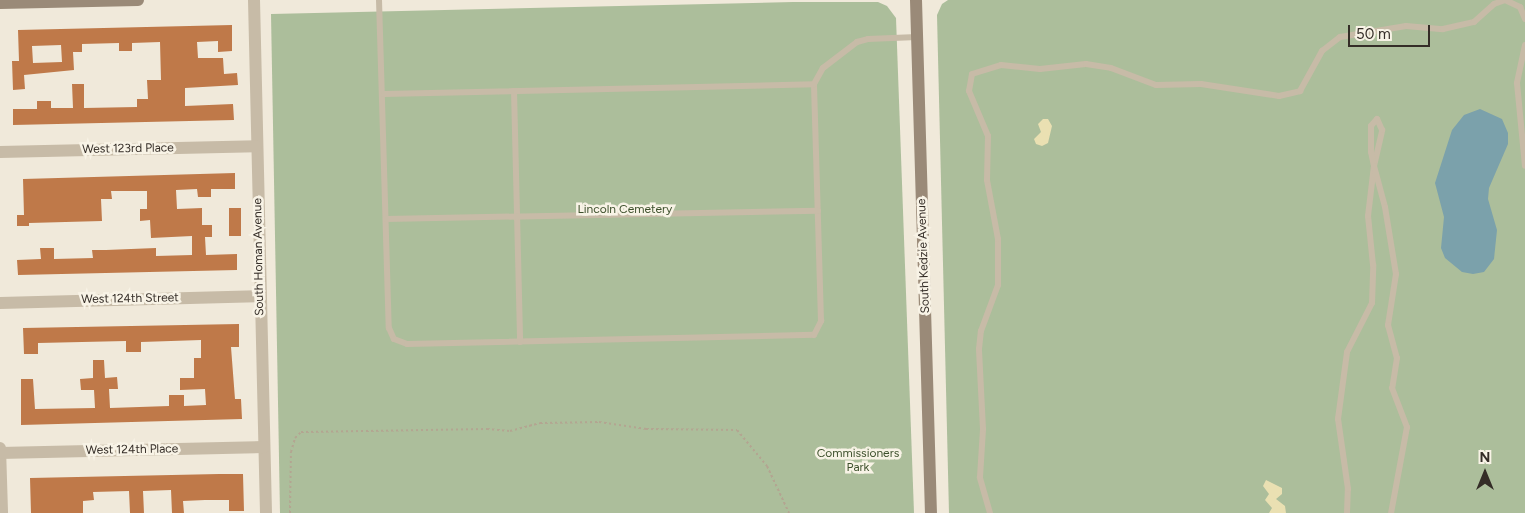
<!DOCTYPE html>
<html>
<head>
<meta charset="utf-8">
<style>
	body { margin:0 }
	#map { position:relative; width:1525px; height:513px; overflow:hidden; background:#f0e9da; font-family:Figtree,sans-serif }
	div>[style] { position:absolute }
	.green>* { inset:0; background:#acbe9b }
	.sand>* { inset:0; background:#eae0b2 }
	.water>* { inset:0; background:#7ba1ab }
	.building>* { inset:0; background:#bf7949; transform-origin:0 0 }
	.path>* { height:2px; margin-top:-1px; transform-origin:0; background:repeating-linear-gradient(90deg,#b3a591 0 2.5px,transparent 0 5px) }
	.lane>* { height:6px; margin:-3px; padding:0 3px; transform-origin:3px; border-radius:3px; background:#c7bba7 }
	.street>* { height:12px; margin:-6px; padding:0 6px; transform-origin:6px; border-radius:6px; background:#c7bba7 }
	.secondary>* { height:12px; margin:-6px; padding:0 6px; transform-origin:6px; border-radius:6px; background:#9a8a78 }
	span { translate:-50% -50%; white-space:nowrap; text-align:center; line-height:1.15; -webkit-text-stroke:5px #f8f3e6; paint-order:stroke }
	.street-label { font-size:12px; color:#342d27 }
	.park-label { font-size:12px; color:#3d502c }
	.north { position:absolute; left:1460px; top:448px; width:50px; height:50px; -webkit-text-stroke:4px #f8f3e6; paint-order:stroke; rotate:0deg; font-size:14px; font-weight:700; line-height:20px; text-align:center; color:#342d27 }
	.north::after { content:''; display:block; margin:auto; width:18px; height:22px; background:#342d27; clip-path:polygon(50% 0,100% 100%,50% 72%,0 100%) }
	.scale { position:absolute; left:1348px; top:25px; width:82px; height:22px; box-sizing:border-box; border:2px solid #342d27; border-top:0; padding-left:6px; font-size:15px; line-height:18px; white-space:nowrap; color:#342d27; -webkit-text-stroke:4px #f8f3e6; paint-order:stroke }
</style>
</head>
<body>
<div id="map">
	<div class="green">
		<div style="clip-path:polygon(948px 0,1525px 0,1525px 513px,949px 513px,937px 15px,942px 4px)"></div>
		<div style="clip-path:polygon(793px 2px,878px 2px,887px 6px,896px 18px,914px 513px,280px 513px,271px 14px)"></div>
	</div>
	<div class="sand">
		<div style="clip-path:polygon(1043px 119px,1048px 119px,1052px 126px,1048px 143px,1042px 146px,1036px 144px,1034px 139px,1041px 132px,1038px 124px)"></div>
		<div style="clip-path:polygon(1266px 480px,1282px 488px,1282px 494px,1276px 499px,1285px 506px,1286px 513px,1269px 513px,1272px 508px,1265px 500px,1269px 494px,1263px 486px)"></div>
	</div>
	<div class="water">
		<div style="clip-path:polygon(1480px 109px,1502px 119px,1508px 133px,1508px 144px,1489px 188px,1488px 199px,1497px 230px,1494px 259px,1484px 272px,1473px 274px,1462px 272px,1445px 258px,1441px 248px,1444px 217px,1435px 183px,1452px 130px,1464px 115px)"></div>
	</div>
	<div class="building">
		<div style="clip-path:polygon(evenodd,232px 25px,232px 51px,218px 52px,218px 41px,197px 42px,198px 58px,223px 58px,224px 74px,237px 73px,238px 85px,185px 88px,185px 106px,233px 104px,234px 120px,13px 125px,13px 109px,37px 109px,37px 101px,51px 101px,51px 108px,73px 108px,72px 84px,84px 84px,84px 108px,137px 107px,137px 99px,148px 99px,147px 80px,161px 80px,160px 42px,132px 43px,132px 51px,119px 51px,119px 43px,82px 44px,82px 52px,73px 52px,74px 70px,24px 75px,25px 89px,13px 90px,12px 61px,19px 61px,18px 30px,232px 25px,61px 45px,62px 62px,33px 63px,32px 46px,61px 45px)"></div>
		<div style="clip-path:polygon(235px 173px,235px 189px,211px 189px,211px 197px,198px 197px,197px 189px,176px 190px,177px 209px,202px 208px,202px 225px,212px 225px,212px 237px,205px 237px,206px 255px,237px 254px,237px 270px,18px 275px,17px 260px,41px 259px,40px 248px,54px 248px,54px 259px,93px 258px,92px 250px,106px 250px,156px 248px,156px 256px,192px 255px,192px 236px,151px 238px,150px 220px,140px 221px,140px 209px,147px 209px,147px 191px,111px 191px,112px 199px,101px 199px,102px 221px,29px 223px,29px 226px,17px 226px,17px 215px,24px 215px,23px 179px)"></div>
		<div style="left:229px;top:208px;width:12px;height:28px"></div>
		<div style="clip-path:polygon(239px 324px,239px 347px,231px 347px,235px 399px,241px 399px,242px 419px,21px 425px,21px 379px,33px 379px,35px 409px,95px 408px,94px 390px,81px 390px,80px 379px,93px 378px,93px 360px,104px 360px,105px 378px,117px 377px,118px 389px,109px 389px,110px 408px,169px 406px,169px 395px,184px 395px,184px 406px,206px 405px,205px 389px,180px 390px,180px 378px,194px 378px,194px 358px,201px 358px,201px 340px,141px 342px,141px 352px,126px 352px,126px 341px,38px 343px,38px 354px,24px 354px,23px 328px)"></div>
		<div style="clip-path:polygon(219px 474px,243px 474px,244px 511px,229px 511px,229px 500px,205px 500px,183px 501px,184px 513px,172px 513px,171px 490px,143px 491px,144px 513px,130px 513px,129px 491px,93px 492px,94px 500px,83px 501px,83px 513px,31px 513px,30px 478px)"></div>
	</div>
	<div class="path">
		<div style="left:290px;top:513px;width:61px;rotate:-89.1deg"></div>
		<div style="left:291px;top:452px;width:15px;rotate:-74deg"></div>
		<div style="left:295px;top:438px;width:8px;rotate:-45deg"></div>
		<div style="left:301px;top:432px;width:186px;rotate:-0.9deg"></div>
		<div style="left:487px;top:429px;width:23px;rotate:5deg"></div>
		<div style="left:510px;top:431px;width:31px;rotate:-15deg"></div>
		<div style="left:540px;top:423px;width:59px;rotate:-1deg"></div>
		<div style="left:599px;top:422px;width:48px;rotate:8.5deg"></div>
		<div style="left:646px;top:429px;width:91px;rotate:0.6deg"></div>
		<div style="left:737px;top:430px;width:47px;rotate:50.2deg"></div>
		<div style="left:767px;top:466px;width:52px;rotate:64.9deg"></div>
	</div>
	<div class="lane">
		<div style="left:379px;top:0;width:328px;rotate:88.3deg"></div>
		<div style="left:389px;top:328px;width:12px;rotate:66deg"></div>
		<div style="left:394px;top:339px;width:14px;rotate:21deg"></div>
		<div style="left:407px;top:344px;width:407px;rotate:-1.3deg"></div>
		<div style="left:814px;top:335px;width:16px;rotate:-63deg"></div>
		<div style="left:821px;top:321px;width:237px;rotate:-91.7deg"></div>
		<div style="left:814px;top:84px;width:18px;rotate:-61deg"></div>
		<div style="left:823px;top:68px;width:43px;rotate:-37.4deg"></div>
		<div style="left:857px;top:42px;width:11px;rotate:-15deg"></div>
		<div style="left:868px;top:39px;width:49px;rotate:-2.3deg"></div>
		<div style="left:1525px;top:45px;width:39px;rotate:102deg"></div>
		<div style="left:1517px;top:83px;width:83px;rotate:84.5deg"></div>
		<div style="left:514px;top:91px;width:251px;rotate:88.6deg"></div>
		<div style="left:384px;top:94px;width:430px;rotate:-1.3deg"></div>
		<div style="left:386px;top:219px;width:432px;rotate:-1.1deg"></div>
		<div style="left:990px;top:513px;width:37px;rotate:-106deg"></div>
		<div style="left:980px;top:477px;width:48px;rotate:-86.4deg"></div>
		<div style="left:983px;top:429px;width:80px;rotate:-92.9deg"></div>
		<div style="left:979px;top:349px;width:18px;rotate:-84deg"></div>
		<div style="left:981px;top:331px;width:49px;rotate:-69.7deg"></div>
		<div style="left:998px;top:285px;width:46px;rotate:-90deg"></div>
		<div style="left:998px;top:239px;width:60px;rotate:-100.6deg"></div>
		<div style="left:987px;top:180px;width:44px;rotate:-88.7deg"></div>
		<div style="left:988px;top:136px;width:49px;rotate:-112.9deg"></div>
		<div style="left:969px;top:91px;width:17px;rotate:-80deg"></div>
		<div style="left:972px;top:74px;width:30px;rotate:-17deg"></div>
		<div style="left:1001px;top:65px;width:39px;rotate:6deg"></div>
		<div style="left:1040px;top:69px;width:46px;rotate:-6.2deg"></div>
		<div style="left:1086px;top:64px;width:25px;rotate:9deg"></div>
		<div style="left:1111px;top:68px;width:48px;rotate:20.7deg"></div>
		<div style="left:1156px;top:85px;width:45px;rotate:-1.3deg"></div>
		<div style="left:1201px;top:84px;width:79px;rotate:8.7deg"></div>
		<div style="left:1279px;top:96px;width:22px;rotate:-13deg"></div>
		<div style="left:1300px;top:91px;width:46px;rotate:-61.2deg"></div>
		<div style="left:1322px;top:51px;width:23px;rotate:-38deg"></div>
		<div style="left:1340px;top:37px;width:67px;rotate:-9.5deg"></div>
		<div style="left:1406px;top:26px;width:37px;rotate:5deg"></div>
		<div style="left:1443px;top:29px;width:32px;rotate:-13deg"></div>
		<div style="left:1474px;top:22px;width:27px;rotate:-42deg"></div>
		<div style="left:1494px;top:4px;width:12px;rotate:-20deg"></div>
		<div style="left:1505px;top:0;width:17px;rotate:25deg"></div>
		<div style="left:1520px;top:7px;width:13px;rotate:67deg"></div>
		<div style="left:1347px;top:513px;width:24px;rotate:-88deg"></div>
		<div style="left:1348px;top:489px;width:71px;rotate:-98.1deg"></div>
		<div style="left:1338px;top:419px;width:68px;rotate:-82.3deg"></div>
		<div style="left:1347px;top:352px;width:55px;rotate:-63deg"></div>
		<div style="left:1372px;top:303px;width:38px;rotate:-88deg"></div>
		<div style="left:1373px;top:265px;width:49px;rotate:-95.8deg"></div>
		<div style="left:1368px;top:216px;width:50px;rotate:-83.2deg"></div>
		<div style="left:1374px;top:166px;width:37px;rotate:-77deg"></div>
		<div style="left:1382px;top:130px;width:12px;rotate:-114deg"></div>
		<div style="left:1377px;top:119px;width:9px;rotate:131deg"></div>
		<div style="left:1371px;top:126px;width:26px;rotate:90deg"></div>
		<div style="left:1371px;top:152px;width:14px;rotate:78deg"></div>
		<div style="left:1374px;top:166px;width:42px;rotate:75deg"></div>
		<div style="left:1385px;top:207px;width:68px;rotate:80.7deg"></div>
		<div style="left:1396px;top:274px;width:52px;rotate:98.9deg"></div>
		<div style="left:1388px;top:325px;width:34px;rotate:75deg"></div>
		<div style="left:1397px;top:358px;width:30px;rotate:99deg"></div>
		<div style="left:1392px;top:388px;width:42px;rotate:69deg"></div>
		<div style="left:1407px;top:427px;width:87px;rotate:100.5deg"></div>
	</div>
	<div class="street">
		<div style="left:254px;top:0;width:513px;rotate:88.66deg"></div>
		<div style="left:0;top:152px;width:256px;rotate:-1.3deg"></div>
		<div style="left:0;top:303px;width:259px;rotate:-1.5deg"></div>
		<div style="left:0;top:448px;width:65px;rotate:88.2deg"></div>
		<div style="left:0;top:453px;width:264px;rotate:-1.3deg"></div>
	</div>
	<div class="secondary">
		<div style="left:916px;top:0;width:513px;rotate:88.33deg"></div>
		<div style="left:0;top:3px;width:138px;rotate:-1.2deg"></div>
	</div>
	<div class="street-label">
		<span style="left:128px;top:149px;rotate:-1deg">West 123rd Place</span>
		<span style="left:924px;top:256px;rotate:-92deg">South Kedzie Avenue</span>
		<span style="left:259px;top:257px;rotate:-91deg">South Homan Avenue</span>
		<span style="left:130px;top:299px;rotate:-1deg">West 124th Street</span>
		<span style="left:132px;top:450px;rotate:-1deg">West 124th Place</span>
	</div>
	<div class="park-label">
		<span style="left:625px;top:210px">Lincoln Cemetery</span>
		<span style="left:858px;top:461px">Commissioners<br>Park</span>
	</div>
	<div class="north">N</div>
	<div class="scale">50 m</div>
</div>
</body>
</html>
